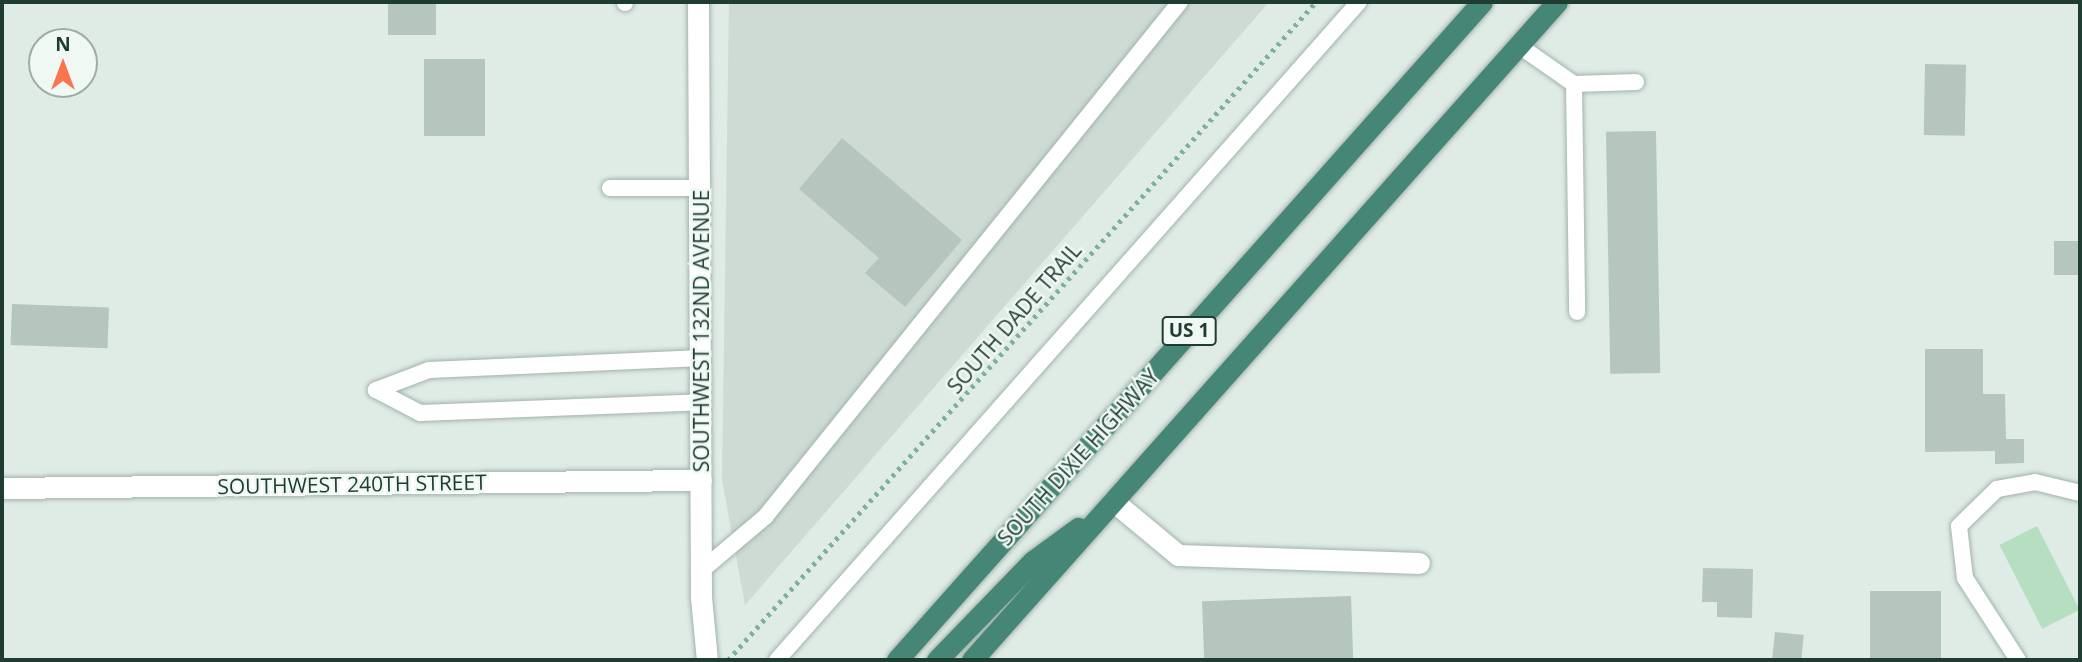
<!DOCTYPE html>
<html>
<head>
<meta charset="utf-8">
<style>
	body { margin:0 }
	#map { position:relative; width:2082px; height:662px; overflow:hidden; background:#dfebe5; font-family:"Open Sans",sans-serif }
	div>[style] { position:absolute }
	.built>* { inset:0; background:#cddbd4 }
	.green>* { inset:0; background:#b6dec0; transform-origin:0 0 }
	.building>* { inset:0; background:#b4c6be; transform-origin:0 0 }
	.path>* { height:4.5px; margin-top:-2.25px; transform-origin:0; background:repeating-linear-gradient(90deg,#7db19f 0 3.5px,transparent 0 8.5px) }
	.roads { filter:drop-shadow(0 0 2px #a2b3ac) drop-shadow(0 0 2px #a2b3ac) }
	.service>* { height:16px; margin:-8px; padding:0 8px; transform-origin:8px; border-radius:8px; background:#fff }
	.minor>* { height:21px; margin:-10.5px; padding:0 10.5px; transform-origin:10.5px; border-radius:10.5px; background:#fff }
	.tertiary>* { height:21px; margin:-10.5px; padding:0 10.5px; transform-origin:10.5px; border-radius:10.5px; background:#fff }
	.trunk>* { height:21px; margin:-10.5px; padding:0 10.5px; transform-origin:10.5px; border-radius:10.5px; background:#458676 }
	span { translate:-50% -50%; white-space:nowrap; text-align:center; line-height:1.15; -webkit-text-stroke:5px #eff8f3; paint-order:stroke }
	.shield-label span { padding:2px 5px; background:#eff8f3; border:2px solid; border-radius:5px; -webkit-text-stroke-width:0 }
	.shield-label { font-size:19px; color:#1f3c33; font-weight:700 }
	.street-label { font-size:21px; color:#1f3c33 }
	.frame { position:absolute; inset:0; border:4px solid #1f3c33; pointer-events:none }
	.north { position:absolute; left:28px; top:28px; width:70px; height:70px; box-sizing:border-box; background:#eff8f3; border:2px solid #9cada6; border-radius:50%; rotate:0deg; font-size:19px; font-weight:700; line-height:28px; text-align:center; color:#1f3c33 }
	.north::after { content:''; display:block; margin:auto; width:24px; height:32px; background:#fa744e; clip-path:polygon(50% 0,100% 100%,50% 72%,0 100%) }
</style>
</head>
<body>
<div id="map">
	<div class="built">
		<div style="clip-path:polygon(729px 2px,1269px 2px,745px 605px,722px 480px)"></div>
	</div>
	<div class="green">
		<div style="left:2037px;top:526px;width:94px;height:42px;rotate:63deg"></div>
	</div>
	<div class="building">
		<div style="left:388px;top:2px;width:48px;height:33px"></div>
		<div style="left:424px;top:59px;width:61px;height:77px"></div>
		<div style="left:1925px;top:64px;width:41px;height:71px;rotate:1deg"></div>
		<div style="left:1656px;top:131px;width:242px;height:50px;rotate:89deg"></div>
		<div style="clip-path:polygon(842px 138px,962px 240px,905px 307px,865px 273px,879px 258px,799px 189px)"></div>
		<div style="left:2054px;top:241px;width:26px;height:34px"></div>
		<div style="left:12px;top:304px;width:97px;height:41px;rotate:2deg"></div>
		<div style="clip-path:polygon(1925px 349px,1983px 349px,1983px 394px,2005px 394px,2006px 439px,2024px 439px,2024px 463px,1995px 464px,1995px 451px,1925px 452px)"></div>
		<div style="clip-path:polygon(1703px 568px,1753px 569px,1752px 618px,1717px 617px,1717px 602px,1702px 602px)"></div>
		<div style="left:1870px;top:591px;width:71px;height:69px"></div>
		<div style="left:1351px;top:596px;width:64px;height:149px;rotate:88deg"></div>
		<div style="left:1775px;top:632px;width:29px;height:27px;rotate:6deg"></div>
	</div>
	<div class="path">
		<div style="left:728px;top:660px;width:882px;rotate:-48.22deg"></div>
	</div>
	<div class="roads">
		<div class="service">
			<div style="left:625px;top:2px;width:1px;rotate:90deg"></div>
			<div style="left:1518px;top:45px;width:68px;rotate:34.9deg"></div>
			<div style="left:1574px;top:84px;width:228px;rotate:89.2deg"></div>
			<div style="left:1574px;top:84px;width:62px;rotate:-1.8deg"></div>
			<div style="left:610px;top:188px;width:90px"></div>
			<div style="left:702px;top:358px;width:273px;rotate:177.5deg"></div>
			<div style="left:429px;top:370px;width:57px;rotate:159.3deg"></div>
			<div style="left:376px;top:390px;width:50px;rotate:27.6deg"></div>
			<div style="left:420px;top:413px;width:282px;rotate:-2.2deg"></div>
			<div style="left:701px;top:571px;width:84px;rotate:-40.2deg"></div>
			<div style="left:765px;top:517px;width:661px;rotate:-51.14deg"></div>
			<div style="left:777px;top:660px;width:878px;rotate:-48.51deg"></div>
			<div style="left:2018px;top:660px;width:98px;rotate:-122.9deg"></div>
			<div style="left:1965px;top:578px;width:52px;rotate:-96.6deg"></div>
			<div style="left:1959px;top:526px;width:53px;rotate:-44.2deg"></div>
			<div style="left:1997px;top:489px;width:39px;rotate:-10deg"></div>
			<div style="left:2035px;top:482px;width:46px;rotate:13.7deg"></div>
		</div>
		<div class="minor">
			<div style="left:2px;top:488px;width:699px;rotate:-0.66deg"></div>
			<div style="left:1113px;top:501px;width:85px;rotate:39.7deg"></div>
			<div style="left:1178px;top:555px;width:241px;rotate:1.9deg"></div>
		</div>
		<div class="tertiary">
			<div style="left:698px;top:2px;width:595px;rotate:89.71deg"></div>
			<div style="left:701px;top:597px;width:63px;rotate:84.6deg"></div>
		</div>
		<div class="trunk">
			<div style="left:897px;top:660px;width:880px;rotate:-48.36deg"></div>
			<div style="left:937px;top:660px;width:138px;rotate:-45.9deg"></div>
			<div style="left:1033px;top:561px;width:56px;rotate:-36.3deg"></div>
			<div style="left:972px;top:660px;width:880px;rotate:-48.36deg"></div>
		</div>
	</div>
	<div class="shield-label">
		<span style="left:1189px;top:331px">US 1</span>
	</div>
	<div class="street-label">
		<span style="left:1014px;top:318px;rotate:-49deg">SOUTH DADE TRAIL</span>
		<span style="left:701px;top:331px;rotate:-90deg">SOUTHWEST 132ND AVENUE</span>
		<span style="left:1078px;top:457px;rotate:-48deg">SOUTH DIXIE HIGHWAY</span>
		<span style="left:352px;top:484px;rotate:-1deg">SOUTHWEST 240TH STREET</span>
	</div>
	<div class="frame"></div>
	<div class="north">N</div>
</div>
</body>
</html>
